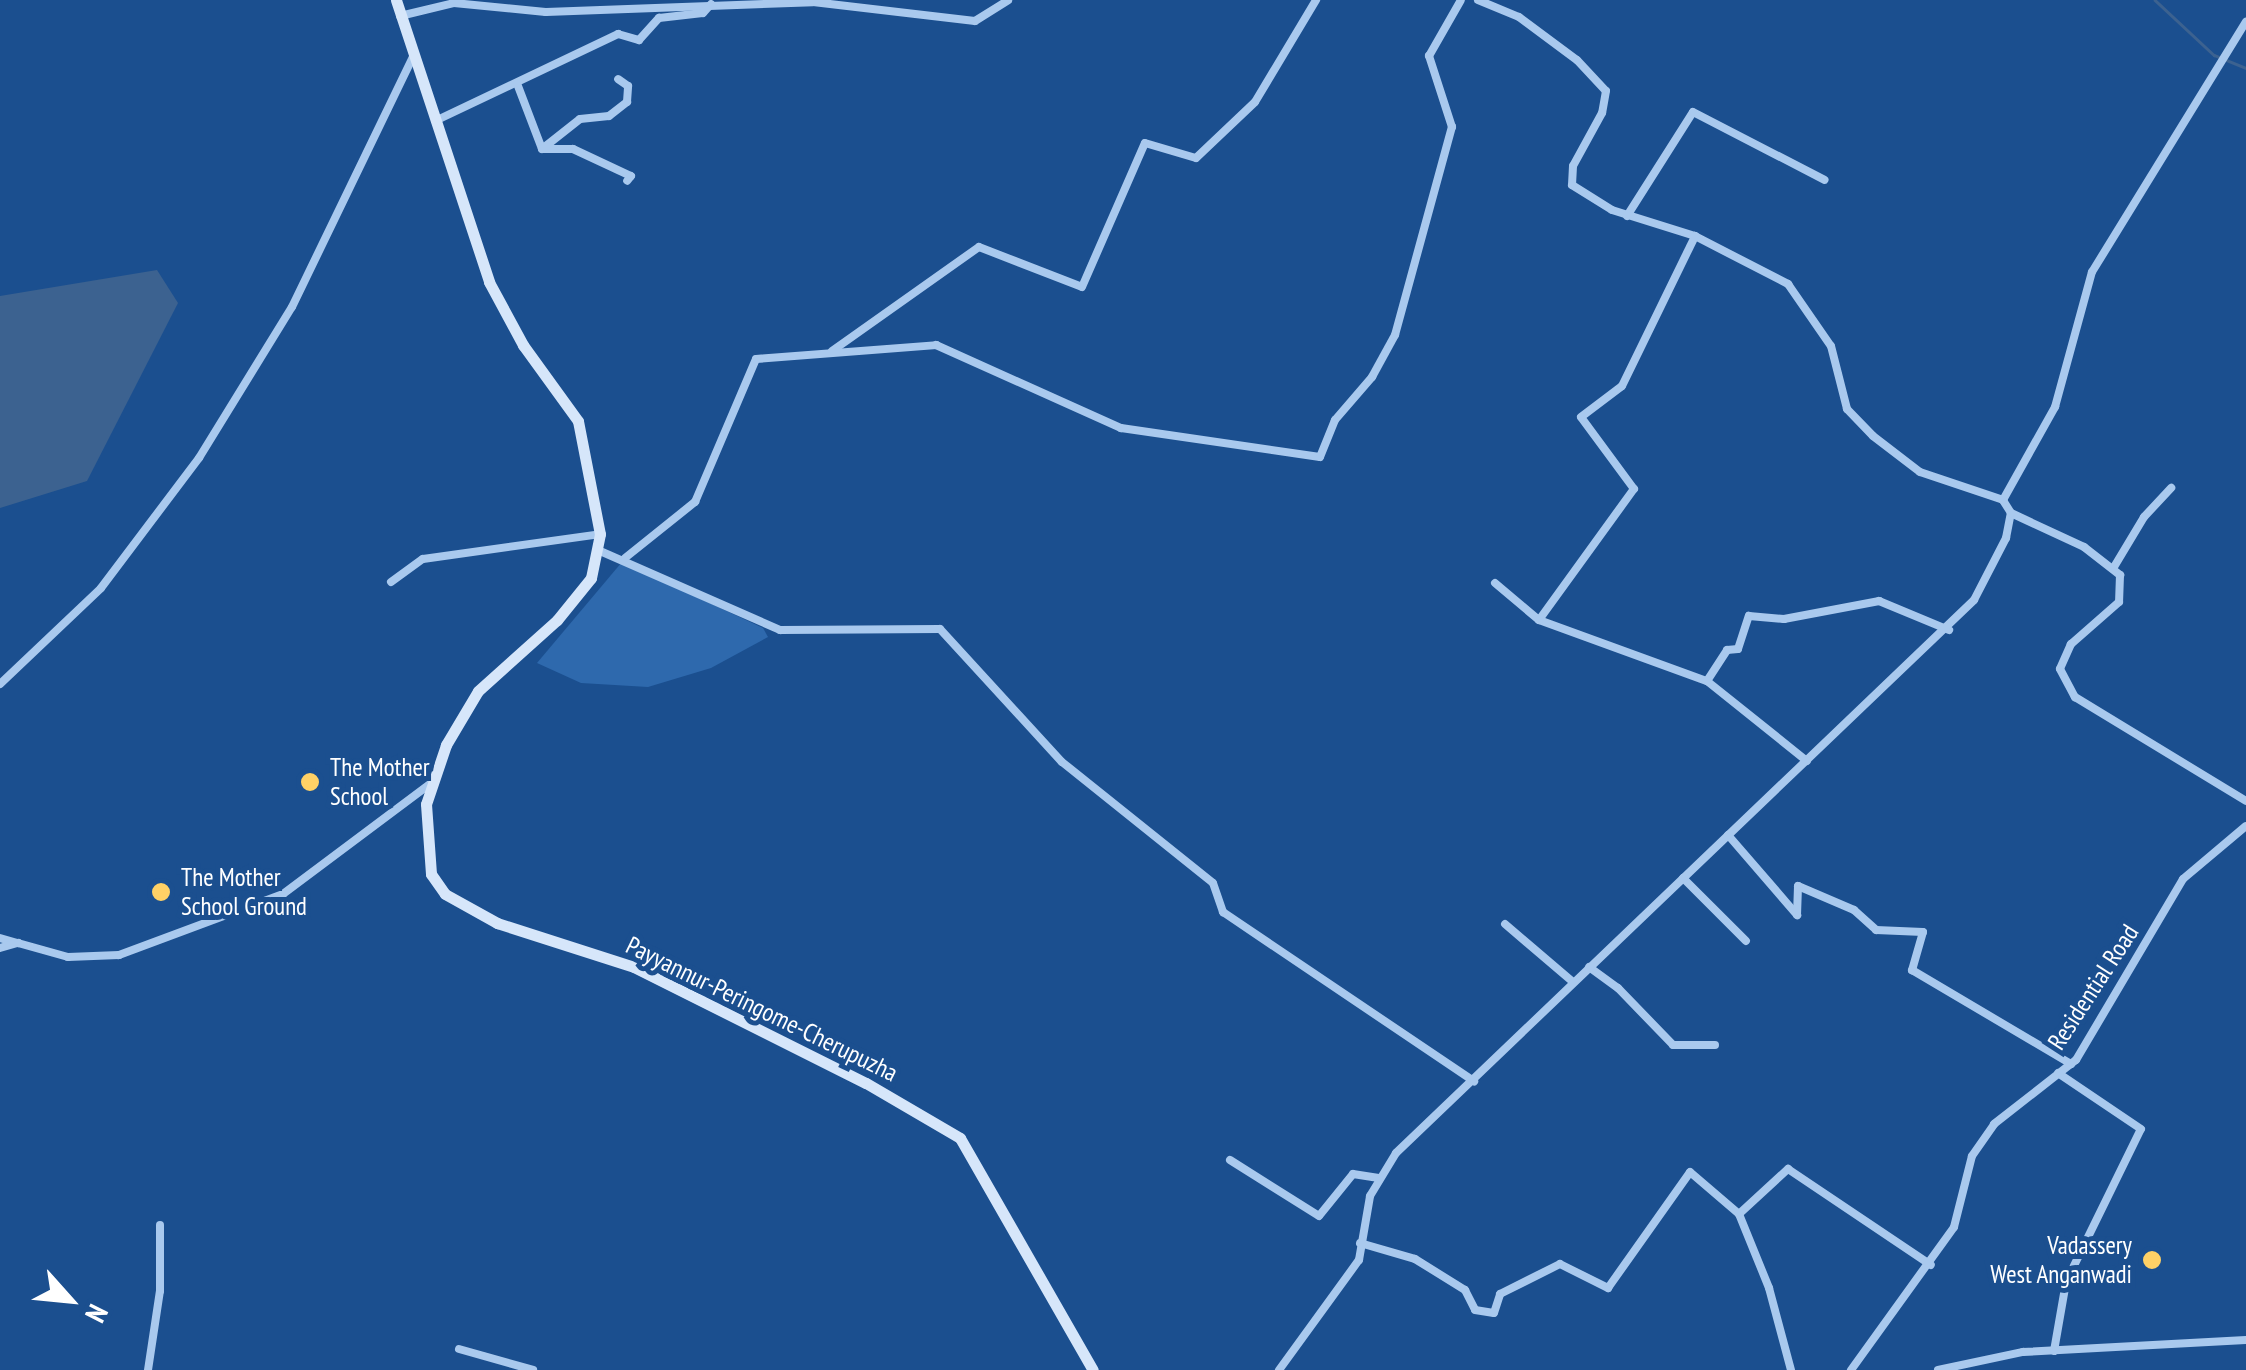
<!DOCTYPE html>
<html>
<head>
<meta charset="utf-8">
<style>
	body { margin:0 }
	#map { position:relative; width:2246px; height:1370px; overflow:hidden; background:#1b4f8f; font-family:"PT Sans Narrow",sans-serif }
	div>[style] { position:absolute }
	.green>* { inset:0; background:#2e69ad }
	.water>* { inset:0; background:#3c6290 }
	.stream>* { height:2.5px; margin:-1.25px; padding:0 1.25px; transform-origin:1.25px; border-radius:1.25px; background:#3c6290 }
	.street>* { height:8px; margin:-4px; padding:0 4px; transform-origin:4px; border-radius:4px; background:#a9c9ee }
	.secondary>* { height:11px; margin:-5.5px; padding:0 5.5px; transform-origin:5.5px; border-radius:5.5px; background:#d6e6fa }
	.dots>* { width:28px; height:28px; translate:-50% -50%; box-sizing:border-box; border:5px solid #1b4f8f; border-radius:50% }
	span { translate:-50% -50%; white-space:nowrap; text-align:center; line-height:1.15; -webkit-text-stroke:10px #1b4f8f; paint-order:stroke }
	.poi-label { font-size:25px; color:#fff }
	.left { translate:0 -50%; text-align:left }
	.right { translate:-100% -50%; text-align:right }
	.street-label { font-size:25px; color:#fff }
	.north { position:absolute; left:20px; top:1250px; width:100px; height:100px; -webkit-text-stroke:8px #1b4f8f; paint-order:stroke; rotate:117deg; font-size:28px; font-weight:700; line-height:40px; text-align:center; color:#fff }
	.north::after { content:''; display:block; margin:auto; width:35px; height:45px; background:#fff; clip-path:polygon(50% 0,100% 100%,50% 72%,0 100%) }
</style>
</head>
<body>
<div id="map">
	<div class="green">
		<div style="clip-path:polygon(622px 562px,763px 628px,768px 637px,711px 668px,648px 687px,581px 683px,537px 663px)"></div>
	</div>
	<div class="water">
		<div style="clip-path:polygon(157px 270px,178px 303px,87px 481px,0 508px,0 296px)"></div>
	</div>
	<div class="stream">
		<div style="left:2155px;top:0;width:81px;rotate:43deg"></div>
		<div style="left:2214px;top:55px;width:35px;rotate:22deg"></div>
	</div>
	<div class="street">
		<div style="left:1478px;top:0;width:44px;rotate:22.5deg"></div>
		<div style="left:1519px;top:17px;width:72px;rotate:36.6deg"></div>
		<div style="left:1577px;top:60px;width:42px;rotate:46.9deg"></div>
		<div style="left:1606px;top:91px;width:22px;rotate:100deg"></div>
		<div style="left:1602px;top:113px;width:60px;rotate:118.7deg"></div>
		<div style="left:1573px;top:166px;width:19px;rotate:93deg"></div>
		<div style="left:1572px;top:185px;width:47px;rotate:32deg"></div>
		<div style="left:1612px;top:210px;width:87px;rotate:17.4deg"></div>
		<div style="left:1695px;top:236px;width:105px;rotate:27.3deg"></div>
		<div style="left:1788px;top:284px;width:75px;rotate:55.3deg"></div>
		<div style="left:1831px;top:346px;width:65px;rotate:75.7deg"></div>
		<div style="left:1847px;top:409px;width:37px;rotate:46deg"></div>
		<div style="left:1873px;top:436px;width:59px;rotate:37.5deg"></div>
		<div style="left:1920px;top:472px;width:88px;rotate:18.6deg"></div>
		<div style="left:400px;top:16px;width:56px;rotate:-13.5deg"></div>
		<div style="left:454px;top:3px;width:92px;rotate:5.6deg"></div>
		<div style="left:546px;top:12px;width:267px;rotate:-2.1deg"></div>
		<div style="left:813px;top:2px;width:163px;rotate:6.7deg"></div>
		<div style="left:975px;top:21px;width:39px;rotate:-32deg"></div>
		<div style="left:518px;top:86px;width:67px;rotate:69.1deg"></div>
		<div style="left:542px;top:149px;width:31px"></div>
		<div style="left:573px;top:149px;width:64px;rotate:25deg"></div>
		<div style="left:631px;top:176px;width:6px;rotate:129deg"></div>
		<div style="left:435px;top:121px;width:203px;rotate:-25.4deg"></div>
		<div style="left:618px;top:34px;width:22px;rotate:16deg"></div>
		<div style="left:639px;top:40px;width:30px;rotate:-48deg"></div>
		<div style="left:659px;top:18px;width:44px;rotate:-6.5deg"></div>
		<div style="left:703px;top:13px;width:12px;rotate:-48deg"></div>
		<div style="left:542px;top:149px;width:48px;rotate:-38.3deg"></div>
		<div style="left:580px;top:119px;width:29px;rotate:-6deg"></div>
		<div style="left:609px;top:116px;width:23px;rotate:-38deg"></div>
		<div style="left:627px;top:102px;width:16px;rotate:-86deg"></div>
		<div style="left:628px;top:86px;width:12px;rotate:-145deg"></div>
		<div style="left:1627px;top:216px;width:123px;rotate:-57.6deg"></div>
		<div style="left:1693px;top:112px;width:148px;rotate:27.3deg"></div>
		<div style="left:832px;top:351px;width:180px;rotate:-35.3deg"></div>
		<div style="left:979px;top:247px;width:110px;rotate:21.2deg"></div>
		<div style="left:1082px;top:287px;width:157px;rotate:-66.4deg"></div>
		<div style="left:1145px;top:143px;width:53px;rotate:16.4deg"></div>
		<div style="left:1196px;top:158px;width:81px;rotate:-43.5deg"></div>
		<div style="left:1255px;top:102px;width:119px;rotate:-59.1deg"></div>
		<div style="left:2011px;top:513px;width:81px;rotate:25deg"></div>
		<div style="left:2084px;top:547px;width:46px;rotate:37.9deg"></div>
		<div style="left:2120px;top:575px;width:27px;rotate:92deg"></div>
		<div style="left:2119px;top:602px;width:64px;rotate:138.8deg"></div>
		<div style="left:2071px;top:644px;width:27px;rotate:114deg"></div>
		<div style="left:2060px;top:669px;width:32px;rotate:62deg"></div>
		<div style="left:2075px;top:697px;width:200px;rotate:31.3deg"></div>
		<div style="left:600px;top:551px;width:197px;rotate:23.7deg"></div>
		<div style="left:780px;top:630px;width:160px;rotate:-0.4deg"></div>
		<div style="left:940px;top:629px;width:180px;rotate:47.5deg"></div>
		<div style="left:1062px;top:762px;width:193px;rotate:38.7deg"></div>
		<div style="left:1213px;top:883px;width:31px;rotate:71deg"></div>
		<div style="left:1223px;top:912px;width:303px;rotate:34deg"></div>
		<div style="left:625px;top:558px;width:90px;rotate:-38.7deg"></div>
		<div style="left:695px;top:502px;width:155px;rotate:-66.9deg"></div>
		<div style="left:756px;top:359px;width:181px;rotate:-4.4deg"></div>
		<div style="left:936px;top:345px;width:203px;rotate:24.2deg"></div>
		<div style="left:1121px;top:428px;width:201px;rotate:8.3deg"></div>
		<div style="left:1320px;top:457px;width:40px;rotate:-68deg"></div>
		<div style="left:1335px;top:420px;width:57px;rotate:-49.3deg"></div>
		<div style="left:1372px;top:377px;width:48px;rotate:-61.3deg"></div>
		<div style="left:1395px;top:335px;width:216px;rotate:-74.7deg"></div>
		<div style="left:1452px;top:127px;width:75px;rotate:-107.9deg"></div>
		<div style="left:1429px;top:56px;width:64px;rotate:-60.3deg"></div>
		<div style="left:2114px;top:567px;width:58px;rotate:-59deg"></div>
		<div style="left:2144px;top:517px;width:40px;rotate:-47deg"></div>
		<div style="left:391px;top:582px;width:39px;rotate:-36deg"></div>
		<div style="left:423px;top:559px;width:179px;rotate:-8deg"></div>
		<div style="left:1495px;top:583px;width:57px;rotate:40.1deg"></div>
		<div style="left:1539px;top:620px;width:179px;rotate:20deg"></div>
		<div style="left:1707px;top:681px;width:37px;rotate:-57deg"></div>
		<div style="left:1727px;top:650px;width:11px;rotate:-5deg"></div>
		<div style="left:1738px;top:649px;width:35px;rotate:-72deg"></div>
		<div style="left:1749px;top:616px;width:35px;rotate:5deg"></div>
		<div style="left:1784px;top:619px;width:97px;rotate:-10.7deg"></div>
		<div style="left:1879px;top:601px;width:76px;rotate:22.5deg"></div>
		<div style="left:1539px;top:620px;width:162px;rotate:-54.1deg"></div>
		<div style="left:1634px;top:489px;width:89px;rotate:-126.4deg"></div>
		<div style="left:1581px;top:417px;width:51px;rotate:-37.1deg"></div>
		<div style="left:1622px;top:386px;width:167px;rotate:-64deg"></div>
		<div style="left:1707px;top:681px;width:128px;rotate:38.7deg"></div>
		<div style="left:0;top:684px;width:139px;rotate:-43.5deg"></div>
		<div style="left:101px;top:588px;width:163px;rotate:-53deg"></div>
		<div style="left:199px;top:458px;width:177px;rotate:-58.4deg"></div>
		<div style="left:292px;top:307px;width:280px;rotate:-64.2deg"></div>
		<div style="left:1728px;top:835px;width:106px;rotate:49.2deg"></div>
		<div style="left:1797px;top:915px;width:29px;rotate:-88deg"></div>
		<div style="left:1798px;top:886px;width:61px;rotate:23.2deg"></div>
		<div style="left:1854px;top:910px;width:30px;rotate:42deg"></div>
		<div style="left:1876px;top:930px;width:47px;rotate:2.4deg"></div>
		<div style="left:1923px;top:932px;width:40px;rotate:106deg"></div>
		<div style="left:1912px;top:970px;width:185px;rotate:30.6deg"></div>
		<div style="left:1683px;top:878px;width:89px;rotate:45deg"></div>
		<div style="left:1505px;top:924px;width:89px;rotate:40.5deg"></div>
		<div style="left:0;top:938px;width:19px;rotate:16deg"></div>
		<div style="left:0;top:948px;width:19px;rotate:-16deg"></div>
		<div style="left:18px;top:943px;width:52px;rotate:15.6deg"></div>
		<div style="left:68px;top:957px;width:51px;rotate:-2.2deg"></div>
		<div style="left:119px;top:955px;width:175px;rotate:-20.4deg"></div>
		<div style="left:283px;top:894px;width:184px;rotate:-36.8deg"></div>
		<div style="left:1589px;top:967px;width:36px;rotate:36deg"></div>
		<div style="left:1618px;top:988px;width:79px;rotate:46deg"></div>
		<div style="left:1673px;top:1045px;width:42px"></div>
		<div style="left:1230px;top:1160px;width:105px;rotate:32.2deg"></div>
		<div style="left:1319px;top:1216px;width:54px;rotate:-51deg"></div>
		<div style="left:1353px;top:1174px;width:26px;rotate:9deg"></div>
		<div style="left:1739px;top:1214px;width:67px;rotate:-42.6deg"></div>
		<div style="left:1788px;top:1169px;width:172px;rotate:33.9deg"></div>
		<div style="left:1360px;top:1243px;width:57px;rotate:16.2deg"></div>
		<div style="left:1415px;top:1259px;width:59px;rotate:31.8deg"></div>
		<div style="left:1465px;top:1290px;width:22px;rotate:63deg"></div>
		<div style="left:1475px;top:1310px;width:19px;rotate:9deg"></div>
		<div style="left:1494px;top:1313px;width:20px;rotate:-72deg"></div>
		<div style="left:1500px;top:1294px;width:67px;rotate:-26.6deg"></div>
		<div style="left:1560px;top:1264px;width:54px;rotate:26.6deg"></div>
		<div style="left:1608px;top:1288px;width:142px;rotate:-54.7deg"></div>
		<div style="left:1690px;top:1172px;width:65px;rotate:40.6deg"></div>
		<div style="left:1739px;top:1214px;width:80px;rotate:67.9deg"></div>
		<div style="left:1769px;top:1288px;width:85px;rotate:75deg"></div>
		<div style="left:459px;top:1349px;width:77px;rotate:15.8deg"></div>
		<div style="left:2054px;top:1351px;width:70px;rotate:-80.1deg"></div>
		<div style="left:2066px;top:1282px;width:170px;rotate:-63.9deg"></div>
		<div style="left:2141px;top:1129px;width:100px;rotate:-146deg"></div>
		<div style="left:148px;top:1370px;width:80px;rotate:-81.4deg"></div>
		<div style="left:160px;top:1291px;width:66px;rotate:-90deg"></div>
		<div style="left:1279px;top:1370px;width:136px;rotate:-54deg"></div>
		<div style="left:1359px;top:1260px;width:65px;rotate:-80.2deg"></div>
		<div style="left:1370px;top:1196px;width:50px;rotate:-58.8deg"></div>
		<div style="left:1396px;top:1153px;width:800px;rotate:-43.73deg"></div>
		<div style="left:1974px;top:600px;width:70px;rotate:-62.7deg"></div>
		<div style="left:2006px;top:538px;width:25px;rotate:-79deg"></div>
		<div style="left:2011px;top:513px;width:15px;rotate:-122deg"></div>
		<div style="left:2003px;top:500px;width:107px;rotate:-60.8deg"></div>
		<div style="left:2055px;top:407px;width:140px;rotate:-74.7deg"></div>
		<div style="left:2092px;top:272px;width:294px;rotate:-58.4deg"></div>
		<div style="left:1851px;top:1370px;width:176px;rotate:-54.2deg"></div>
		<div style="left:1954px;top:1227px;width:73px;rotate:-75.8deg"></div>
		<div style="left:1972px;top:1156px;width:39px;rotate:-55deg"></div>
		<div style="left:1994px;top:1124px;width:104px;rotate:-38deg"></div>
		<div style="left:2076px;top:1060px;width:210px;rotate:-59.4deg"></div>
		<div style="left:2183px;top:879px;width:82px;rotate:-40.1deg"></div>
		<div style="left:1938px;top:1370px;width:87px;rotate:-12deg"></div>
		<div style="left:2023px;top:1352px;width:223px;rotate:-3.1deg"></div>
	</div>
	<div class="secondary">
		<div style="left:396px;top:0;width:297px;rotate:71.7deg"></div>
		<div style="left:489px;top:282px;width:72px;rotate:61.6deg"></div>
		<div style="left:523px;top:345px;width:94px;rotate:54.1deg"></div>
		<div style="left:578px;top:421px;width:115px;rotate:79deg"></div>
		<div style="left:600px;top:534px;width:45px;rotate:101.6deg"></div>
		<div style="left:591px;top:578px;width:54px;rotate:129deg"></div>
		<div style="left:557px;top:620px;width:106px;rotate:138.1deg"></div>
		<div style="left:478px;top:691px;width:63px;rotate:120.7deg"></div>
		<div style="left:446px;top:745px;width:62px;rotate:108.7deg"></div>
		<div style="left:426px;top:804px;width:70px;rotate:85.9deg"></div>
		<div style="left:431px;top:874px;width:24px;rotate:55deg"></div>
		<div style="left:445px;top:894px;width:60px;rotate:29.1deg"></div>
		<div style="left:497px;top:923px;width:144px;rotate:17.8deg"></div>
		<div style="left:634px;top:967px;width:259px;rotate:26.6deg"></div>
		<div style="left:866px;top:1083px;width:109px;rotate:30.3deg"></div>
		<div style="left:960px;top:1138px;width:267px;rotate:60.2deg"></div>
	</div>
	<div class="dots">
		<div style="left:310px;top:782px;background:#ffd166"></div>
		<div style="left:161px;top:892px;background:#ffd166"></div>
		<div style="left:2152px;top:1260px;background:#ffd166"></div>
	</div>
	<div class="poi-label">
		<span class="left" style="left:330px;top:782px">The Mother<br>School</span>
		<span class="left" style="left:181px;top:892px">The Mother<br>School Ground</span>
		<span class="right" style="left:2132px;top:1260px">Vadassery<br>West Anganwadi</span>
	</div>
	<div class="street-label">
		<span style="left:2093px;top:987px;rotate:-57deg">Residential Road</span>
		<span style="left:762px;top:1009px;rotate:26deg">Payyannur-Peringome-Cherupuzha</span>
	</div>
	<div class="north">N</div>
</div>
</body>
</html>
